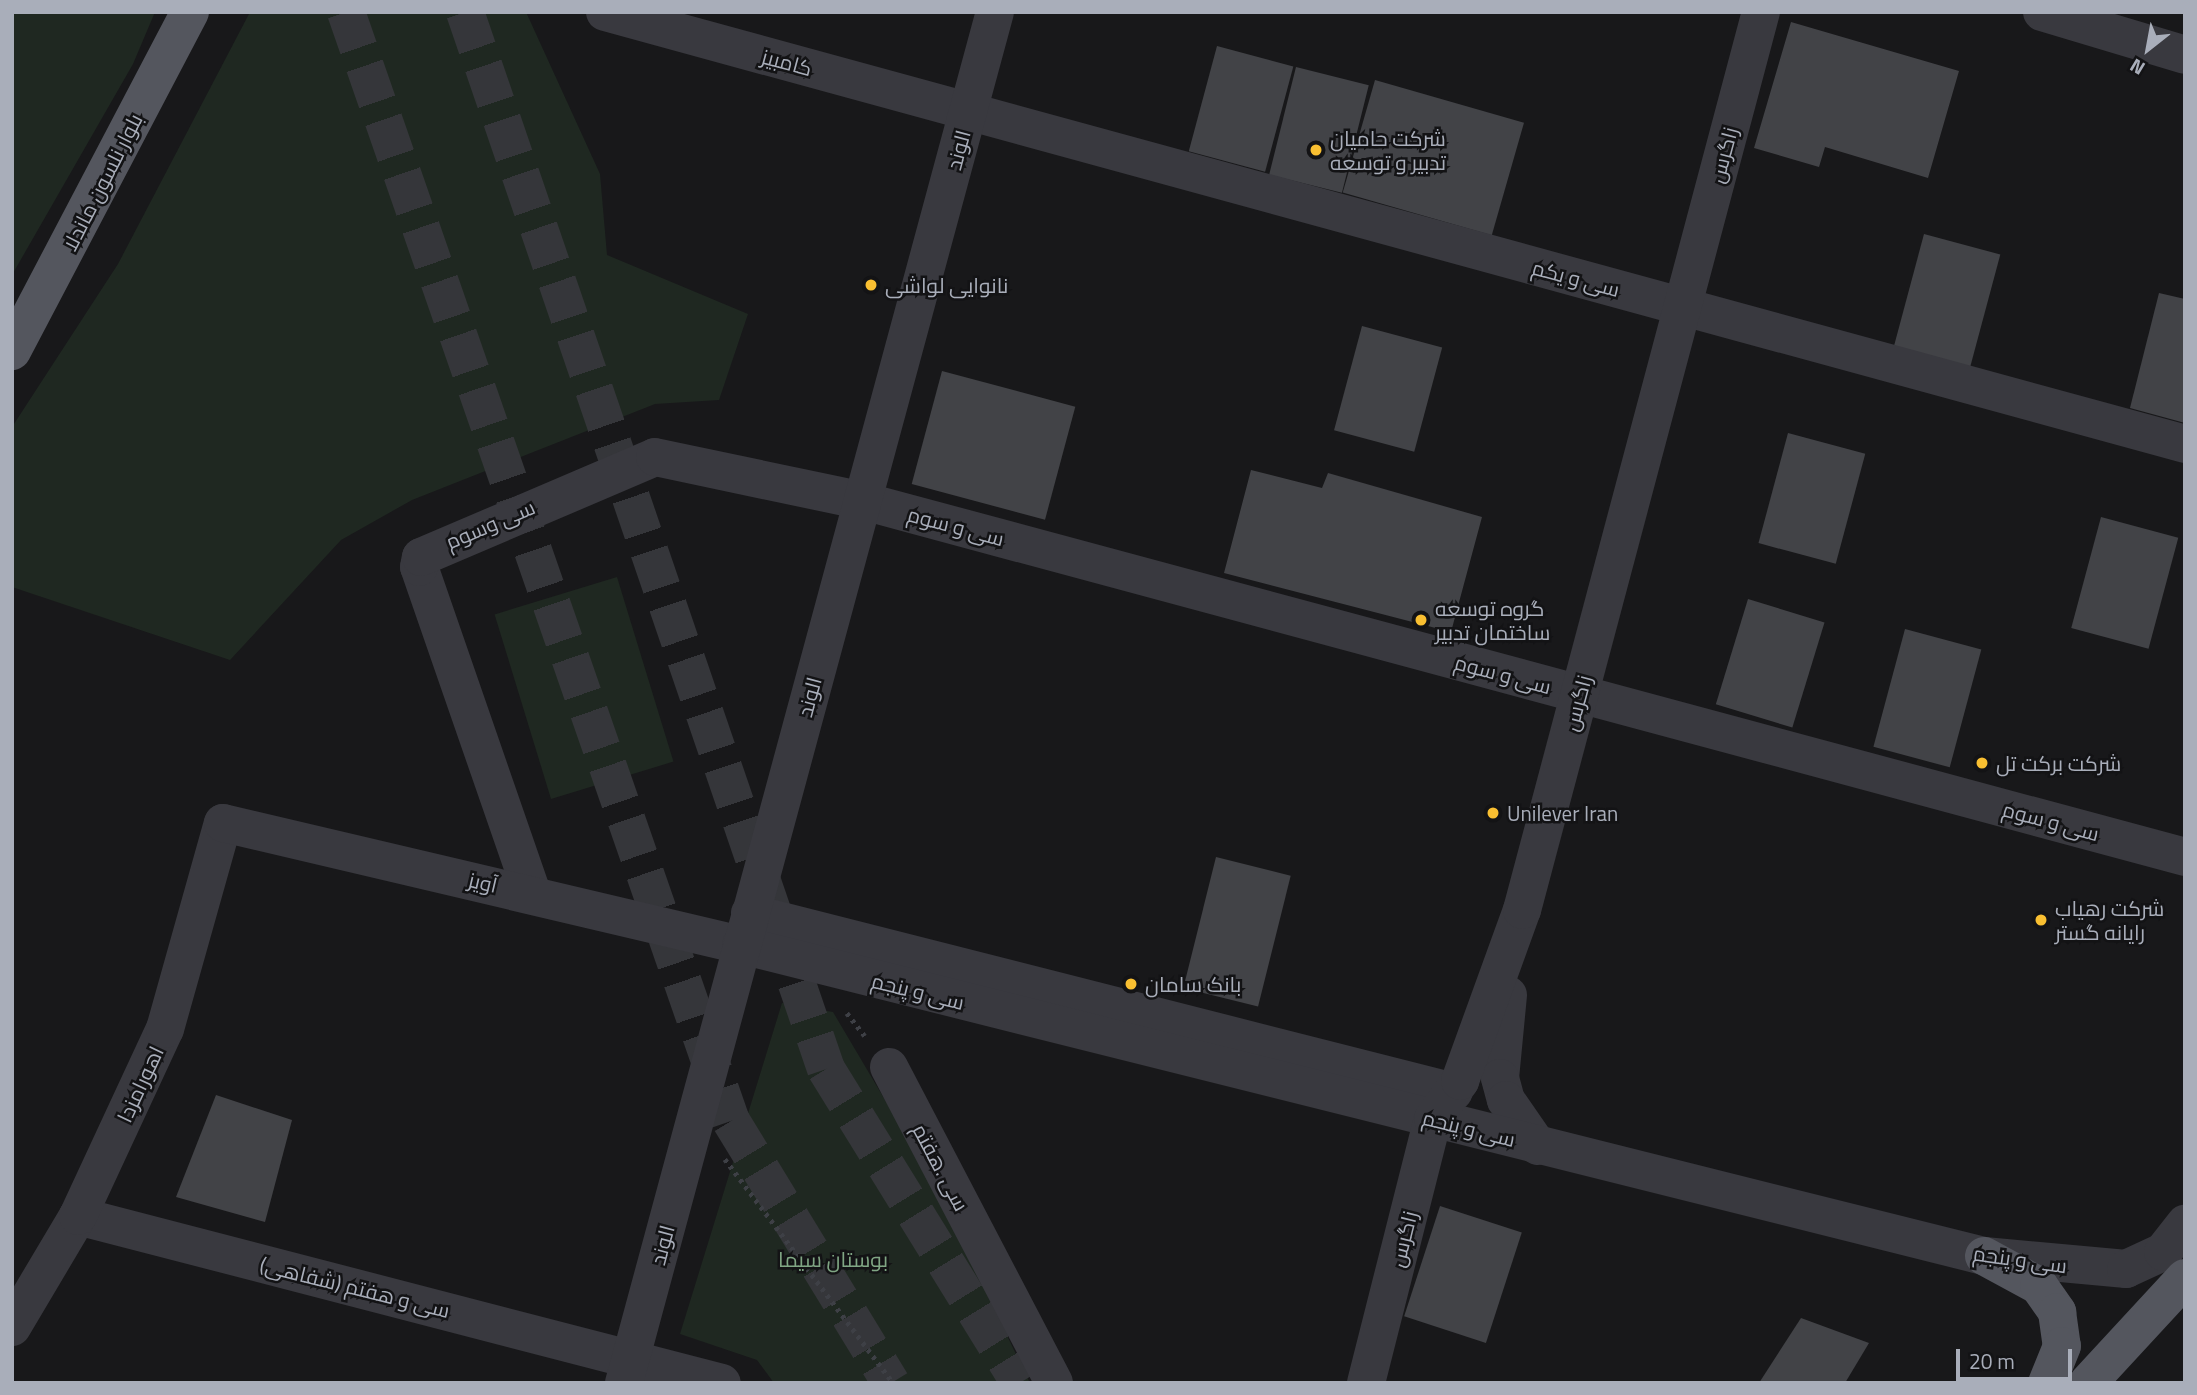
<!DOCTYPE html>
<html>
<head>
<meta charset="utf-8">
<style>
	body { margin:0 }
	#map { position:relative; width:2197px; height:1395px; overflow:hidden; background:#18181a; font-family:"Titillium Web",Cairo,sans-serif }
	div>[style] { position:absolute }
	.green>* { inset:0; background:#1f2821; transform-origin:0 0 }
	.building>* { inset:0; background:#424347; transform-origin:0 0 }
	.highway-tunnel>* { height:38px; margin-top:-19px; transform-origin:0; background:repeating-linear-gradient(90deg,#35363a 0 38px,transparent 0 57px) }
	.path>* { height:4.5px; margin-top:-2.25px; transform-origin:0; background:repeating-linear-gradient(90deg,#3e4046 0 3.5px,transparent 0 8.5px) }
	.minor>* { height:38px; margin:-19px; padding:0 19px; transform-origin:19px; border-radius:19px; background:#39393f }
	.major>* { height:38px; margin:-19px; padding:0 19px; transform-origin:19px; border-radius:19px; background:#54565e }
	.dots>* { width:19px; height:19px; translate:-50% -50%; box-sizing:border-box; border:4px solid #131315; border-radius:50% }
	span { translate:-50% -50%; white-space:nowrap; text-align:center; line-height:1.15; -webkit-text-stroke:5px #131315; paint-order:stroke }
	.street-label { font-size:21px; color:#a9aeba }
	.poi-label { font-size:21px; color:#a9aeba }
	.left { translate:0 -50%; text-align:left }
	.park-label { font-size:21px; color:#80a684 }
	.frame { position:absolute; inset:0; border:14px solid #a9aeba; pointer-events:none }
	.north { position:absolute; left:2113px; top:14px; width:70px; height:70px; -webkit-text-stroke:5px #131315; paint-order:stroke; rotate:211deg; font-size:19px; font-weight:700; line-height:28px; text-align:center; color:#a9aeba }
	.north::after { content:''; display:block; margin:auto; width:24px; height:32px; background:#a9aeba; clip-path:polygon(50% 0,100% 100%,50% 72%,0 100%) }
	.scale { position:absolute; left:1956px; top:1349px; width:116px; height:32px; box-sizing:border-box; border:4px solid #a9aeba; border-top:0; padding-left:9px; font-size:21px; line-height:24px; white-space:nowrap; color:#a9aeba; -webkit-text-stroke:5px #131315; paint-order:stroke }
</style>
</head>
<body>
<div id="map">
	<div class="green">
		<div style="clip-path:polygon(12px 12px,155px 12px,133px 64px,12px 275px)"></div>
		<div style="clip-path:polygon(250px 12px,526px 12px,600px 174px,607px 255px,748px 314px,719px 400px,655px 404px,412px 500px,341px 540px,230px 660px,12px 587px,12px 427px,118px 264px)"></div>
		<div style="left:617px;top:577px;width:193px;height:128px;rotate:73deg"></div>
		<div style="clip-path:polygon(782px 1003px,833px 1012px,927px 1171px,1030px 1383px,774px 1383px,757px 1360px,680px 1334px)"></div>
	</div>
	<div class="building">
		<div style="clip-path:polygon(1791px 22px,1959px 71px,1928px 178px,1825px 147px,1819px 167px,1754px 148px)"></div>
		<div style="left:1217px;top:46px;width:79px;height:109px;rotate:15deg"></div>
		<div style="left:1296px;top:67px;width:75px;height:111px;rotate:14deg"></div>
		<div style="left:1375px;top:80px;width:155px;height:117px;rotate:16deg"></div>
		<div style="left:1924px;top:234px;width:79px;height:118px;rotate:15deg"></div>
		<div style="clip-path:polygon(2159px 293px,2185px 299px,2185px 423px,2130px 408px)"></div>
		<div style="left:1362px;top:326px;width:83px;height:108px;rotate:15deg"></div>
		<div style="left:942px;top:371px;width:138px;height:117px;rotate:15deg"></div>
		<div style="left:1788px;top:433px;width:80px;height:114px;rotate:15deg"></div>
		<div style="clip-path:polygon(1251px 470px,1322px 488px,1328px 473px,1482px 517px,1451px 632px,1224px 573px)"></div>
		<div style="left:2101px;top:517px;width:80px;height:115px;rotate:15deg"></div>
		<div style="left:1748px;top:599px;width:80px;height:110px;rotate:17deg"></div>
		<div style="left:1905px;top:629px;width:79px;height:122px;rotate:15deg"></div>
		<div style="left:1216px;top:857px;width:77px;height:135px;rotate:14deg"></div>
		<div style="clip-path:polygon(216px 1095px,292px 1120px,265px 1222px,176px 1197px)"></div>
		<div style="left:1440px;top:1206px;width:86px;height:116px;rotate:18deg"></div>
		<div style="clip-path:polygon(1801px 1318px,1869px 1343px,1845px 1383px,1759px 1383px)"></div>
	</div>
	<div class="highway-tunnel">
		<div style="left:346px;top:12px;width:1174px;rotate:70.86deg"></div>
		<div style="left:731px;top:1121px;width:307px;rotate:58.6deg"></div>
		<div style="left:465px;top:12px;width:1117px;rotate:71.14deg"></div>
		<div style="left:826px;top:1069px;width:369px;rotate:58.3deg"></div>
	</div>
	<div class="path">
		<div style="left:847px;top:1013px;width:29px;rotate:52deg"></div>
		<div style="left:725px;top:1159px;width:280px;rotate:53.1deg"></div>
	</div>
	<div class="minor">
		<div style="left:605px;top:12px;width:1638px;rotate:15.29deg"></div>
		<div style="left:2042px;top:12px;width:149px;rotate:16.7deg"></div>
		<div style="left:532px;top:893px;width:345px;rotate:-109.1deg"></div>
		<div style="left:419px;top:567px;width:10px;rotate:-79deg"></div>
		<div style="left:421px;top:557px;width:254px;rotate:-23.1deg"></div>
		<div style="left:655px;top:457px;width:213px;rotate:11.9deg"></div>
		<div style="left:863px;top:501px;width:1369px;rotate:15.07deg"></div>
		<div style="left:750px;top:913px;width:726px;rotate:14.27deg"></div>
		<div style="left:1508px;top:995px;width:83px;rotate:95.5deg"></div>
		<div style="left:1500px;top:1078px;width:23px;rotate:75deg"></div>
		<div style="left:1506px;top:1100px;width:56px;rotate:55.2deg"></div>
		<div style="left:889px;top:1067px;width:356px;rotate:62.4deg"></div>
		<div style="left:78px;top:1216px;width:665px;rotate:14.54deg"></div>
		<div style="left:12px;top:1327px;width:129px;rotate:-59.3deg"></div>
		<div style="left:78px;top:1216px;width:206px;rotate:-65.1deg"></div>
		<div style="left:165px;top:1029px;width:214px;rotate:-74.3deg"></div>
		<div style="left:223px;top:823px;width:532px;rotate:13.25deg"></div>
		<div style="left:741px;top:945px;width:1281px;rotate:14.05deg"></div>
		<div style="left:1984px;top:1256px;width:143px;rotate:5.2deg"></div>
		<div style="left:2126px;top:1269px;width:41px;rotate:-24.7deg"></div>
		<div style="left:2163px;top:1252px;width:36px;rotate:-52deg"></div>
		<div style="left:624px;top:1383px;width:1420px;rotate:-74.86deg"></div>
		<div style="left:1366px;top:1383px;width:272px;rotate:-75.8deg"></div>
		<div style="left:1433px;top:1119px;width:47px;rotate:-54.6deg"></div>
		<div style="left:1460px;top:1081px;width:182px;rotate:-70.1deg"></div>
		<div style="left:1522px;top:910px;width:929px;rotate:-75.1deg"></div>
	</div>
	<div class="major">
		<div style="left:12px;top:351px;width:383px;rotate:-62.3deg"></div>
		<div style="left:1984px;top:1256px;width:63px;rotate:28.6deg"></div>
		<div style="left:2039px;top:1286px;width:32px;rotate:55deg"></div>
		<div style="left:2057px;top:1312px;width:34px;rotate:82deg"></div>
		<div style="left:2062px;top:1346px;width:40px;rotate:112deg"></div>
		<div style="left:2088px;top:1383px;width:143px;rotate:-47.3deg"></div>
	</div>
	<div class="dots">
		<div style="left:1316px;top:150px;background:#f9bf31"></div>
		<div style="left:871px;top:285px;background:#f9bf31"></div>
		<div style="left:1421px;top:620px;background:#f9bf31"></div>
		<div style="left:1982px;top:763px;background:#f9bf31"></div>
		<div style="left:1493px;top:813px;background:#f9bf31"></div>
		<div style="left:2041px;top:920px;background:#f9bf31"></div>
		<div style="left:1131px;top:984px;background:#f9bf31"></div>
	</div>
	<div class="street-label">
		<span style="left:787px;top:62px;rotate:15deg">کامبیز</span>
		<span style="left:958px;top:150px;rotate:-75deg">الوند</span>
		<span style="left:1723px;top:155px;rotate:-75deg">زاگرس</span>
		<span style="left:102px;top:182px;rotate:-63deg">بلوار نلسون ماندلا</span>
		<span style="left:1576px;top:278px;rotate:15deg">سی و یکم</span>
		<span style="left:490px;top:524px;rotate:-23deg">سی وسوم</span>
		<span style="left:956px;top:526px;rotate:15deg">سی و سوم</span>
		<span style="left:1503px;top:674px;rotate:15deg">سی و سوم</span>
		<span style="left:809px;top:697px;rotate:-75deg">الوند</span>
		<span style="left:1577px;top:703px;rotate:-75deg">زاگرس</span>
		<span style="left:2051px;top:821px;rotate:15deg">سی و سوم</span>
		<span style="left:483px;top:882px;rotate:13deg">آویز</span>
		<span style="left:918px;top:991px;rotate:14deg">سی و پنجم</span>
		<span style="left:140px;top:1084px;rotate:-65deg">اهورامزدا</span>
		<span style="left:1469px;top:1128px;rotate:14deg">سی و پنجم</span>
		<span style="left:941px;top:1167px;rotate:62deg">سی .هفتم</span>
		<span style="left:1403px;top:1239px;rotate:-76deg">زاگرس</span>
		<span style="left:662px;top:1245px;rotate:-75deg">الوند</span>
		<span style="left:2020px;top:1259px;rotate:8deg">سی و پنجم</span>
		<span style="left:355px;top:1287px;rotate:14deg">سی و هفتم (شفاهی)</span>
	</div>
	<div class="poi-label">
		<span class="left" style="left:1330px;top:150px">شرکت حامیان<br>تدبیر و توسعه</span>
		<span class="left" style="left:885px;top:285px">نانوایی لواشی</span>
		<span class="left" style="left:1435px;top:620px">گروه توسعه<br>ساختمان تدبیر</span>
		<span class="left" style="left:1996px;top:763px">شرکت برکت تل</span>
		<span class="left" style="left:1507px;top:813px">Unilever Iran</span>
		<span class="left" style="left:2055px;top:920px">شرکت رهیاب<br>رایانه گستر</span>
		<span class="left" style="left:1145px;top:984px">بانک سامان</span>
	</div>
	<div class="park-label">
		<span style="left:833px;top:1259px">بوستان سیما</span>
	</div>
	<div class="frame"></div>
	<div class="north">N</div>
	<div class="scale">20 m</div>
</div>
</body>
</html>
